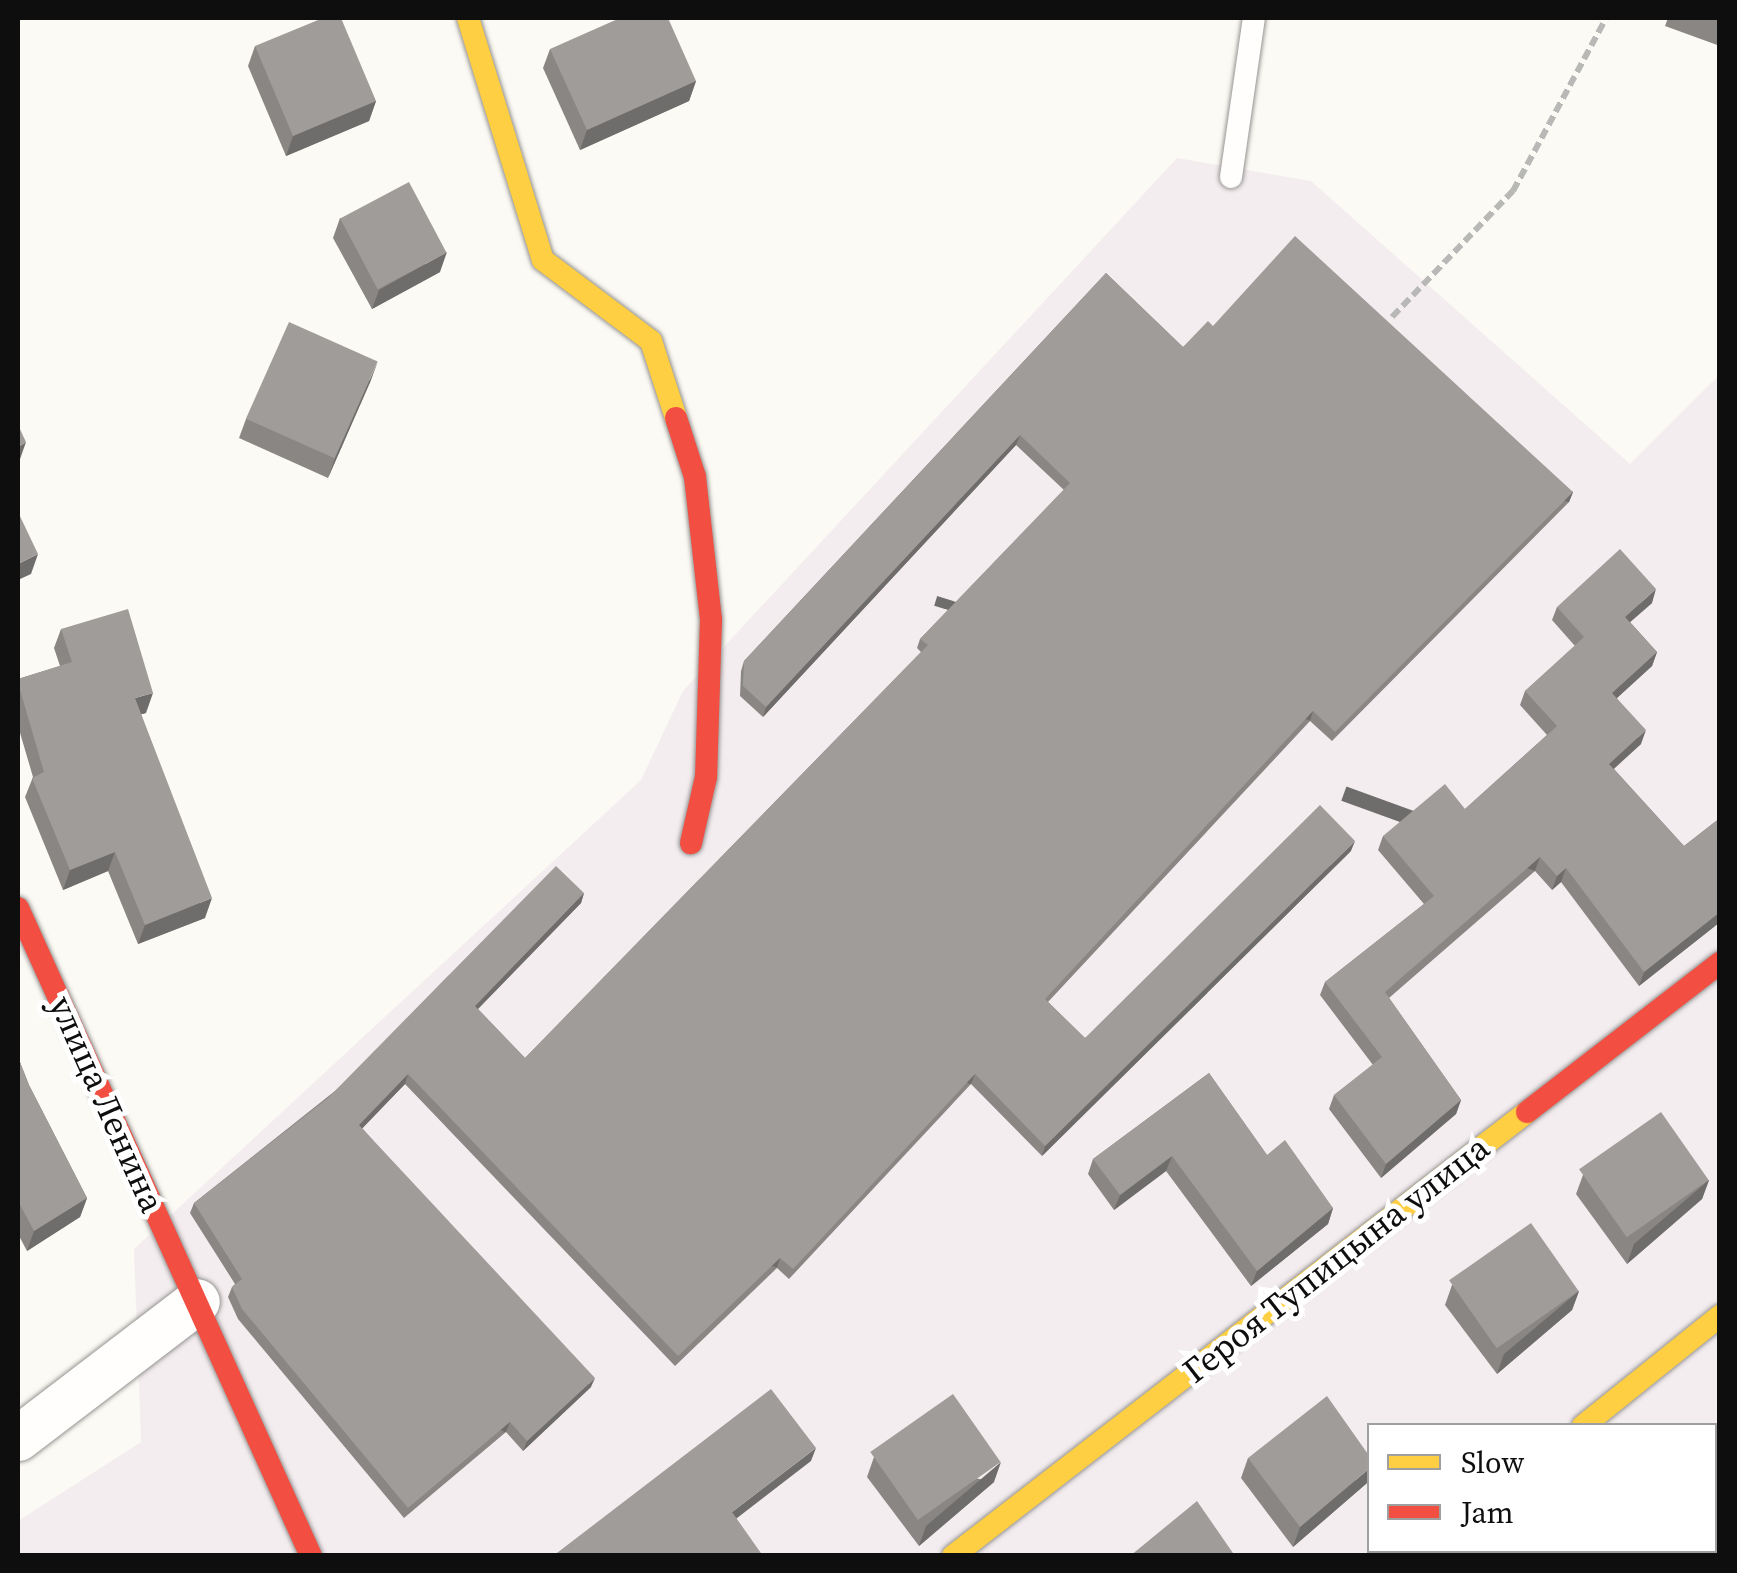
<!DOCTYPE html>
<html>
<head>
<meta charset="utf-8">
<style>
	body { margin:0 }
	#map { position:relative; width:1737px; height:1573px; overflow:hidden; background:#fcfaf4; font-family:"Source Serif 4",serif }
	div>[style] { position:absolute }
	.industrial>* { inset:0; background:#f4edf0 }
	.path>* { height:6px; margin-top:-3px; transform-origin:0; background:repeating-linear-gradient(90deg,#b8b8b7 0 10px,transparent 0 15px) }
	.roads { filter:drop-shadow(0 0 2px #959492) drop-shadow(0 0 2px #959492) }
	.lane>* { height:22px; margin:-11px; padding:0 11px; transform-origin:11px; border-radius:11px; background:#fffefd }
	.street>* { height:45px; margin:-22.5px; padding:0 22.5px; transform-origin:22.5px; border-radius:22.5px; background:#fffefd }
	.slow>* { height:22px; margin:-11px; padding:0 11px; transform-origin:11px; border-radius:11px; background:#ffcf43 }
	.jam>* { height:22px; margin:-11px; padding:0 11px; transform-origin:11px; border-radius:11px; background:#f24e42 }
	.wall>* { inset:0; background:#898684; transform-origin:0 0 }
	.shaded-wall>* { inset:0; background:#6f6d6b; transform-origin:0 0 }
	.building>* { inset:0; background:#9f9c99; transform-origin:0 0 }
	span { translate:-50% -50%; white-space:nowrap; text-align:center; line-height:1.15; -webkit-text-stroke:10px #fff; paint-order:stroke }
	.street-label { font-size:35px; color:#0e0e0e }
	.frame { position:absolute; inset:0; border:20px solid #0e0e0e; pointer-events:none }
	.legend { position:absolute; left:1367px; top:1423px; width:350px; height:130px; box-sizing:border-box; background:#fff; border:2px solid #9f9f9f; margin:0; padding:12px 18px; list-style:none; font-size:30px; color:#0e0e0e }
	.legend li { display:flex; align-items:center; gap:20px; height:50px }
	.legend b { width:50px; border:2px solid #9f9f9f }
</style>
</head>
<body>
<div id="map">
	<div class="industrial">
		<div style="clip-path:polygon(evenodd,1177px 158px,1311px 181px,1630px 464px,1719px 375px,1719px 1555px,18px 1556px,18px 1521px,141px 1442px,134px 1249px,641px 780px,683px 691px,1177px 158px,1370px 1426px,1714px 1426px,1714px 1550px,1370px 1550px,1370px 1426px)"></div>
	</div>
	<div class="path">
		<div style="left:1392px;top:317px;width:175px;rotate:-46.2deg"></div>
		<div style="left:1513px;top:191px;width:196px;rotate:-61.7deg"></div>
	</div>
	<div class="roads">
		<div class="lane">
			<div style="left:1231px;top:177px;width:161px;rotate:-81.8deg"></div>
		</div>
		<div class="street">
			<div style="left:18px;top:1438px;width:225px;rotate:-37.4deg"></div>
			<div style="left:1420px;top:1556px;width:8px;rotate:-45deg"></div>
		</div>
		<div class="slow">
			<div style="left:468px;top:18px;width:253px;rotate:72.8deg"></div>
			<div style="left:543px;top:260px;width:135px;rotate:36.9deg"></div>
			<div style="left:651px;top:341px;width:81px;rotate:72deg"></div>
			<div style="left:1583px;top:1426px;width:176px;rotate:-38.8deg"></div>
			<div style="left:953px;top:1556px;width:726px;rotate:-37.72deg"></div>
		</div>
		<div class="jam">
			<div style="left:676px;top:418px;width:62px;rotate:72.1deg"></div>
			<div style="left:695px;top:477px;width:144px;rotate:83.6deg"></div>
			<div style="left:711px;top:620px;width:157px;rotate:91.8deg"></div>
			<div style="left:706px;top:777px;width:68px;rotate:102.8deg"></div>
			<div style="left:18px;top:908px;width:711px;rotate:65.67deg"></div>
			<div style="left:1527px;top:1112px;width:244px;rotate:-37.7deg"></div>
		</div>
	</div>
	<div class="wall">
		<div style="clip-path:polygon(1668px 18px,1720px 18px,1720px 46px,1665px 26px)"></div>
		<div style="clip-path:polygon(255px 46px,376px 101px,369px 121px,286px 156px,248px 66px)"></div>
		<div style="clip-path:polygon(550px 49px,696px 81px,689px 101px,580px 150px,543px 68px)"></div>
		<div style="clip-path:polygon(340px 218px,440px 272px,372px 309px,333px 238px)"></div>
		<div style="clip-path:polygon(1106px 273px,1183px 347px,1213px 326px,1573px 492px,1569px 502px,1332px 741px,1310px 721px,1048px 1002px,1085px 1038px,1351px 851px,1042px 1156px,971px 1084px,789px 1279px,777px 1268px,675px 1366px,405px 1084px,362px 1128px,591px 1387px,523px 1451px,506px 1432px,404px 1518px,238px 1319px,228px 1297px,232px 1287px,235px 1284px,190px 1213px,194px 1203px,584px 893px,581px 903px,478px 1009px,525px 1058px,921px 652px,917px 648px,920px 639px,1064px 490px,1016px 445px,763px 717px,740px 696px,741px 671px,744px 661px)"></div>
		<div style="clip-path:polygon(371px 380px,328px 478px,239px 438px,246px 419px)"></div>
		<div style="clip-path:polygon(1652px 603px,1630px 622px,1657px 652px,1652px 666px,1617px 698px,1641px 744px,1614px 769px,1684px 846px,1720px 818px,1720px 922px,1639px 986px,1561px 882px,1552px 890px,1535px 871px,1389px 998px,1461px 1100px,1456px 1114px,1381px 1178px,1329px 1109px,1334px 1095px,1373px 1065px,1320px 995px,1325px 982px,1424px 904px,1378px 850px,1383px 836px,1465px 809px,1547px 735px,1520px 705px,1525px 691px,1575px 646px,1552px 620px,1557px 607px)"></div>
		<div style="clip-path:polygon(61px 629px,146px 713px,141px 714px,205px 918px,138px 944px,108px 871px,63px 890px,25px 797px,33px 777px,18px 726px,18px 679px,60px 666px,54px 648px)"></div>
		<div style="clip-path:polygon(18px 1057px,29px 1085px,87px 1198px,80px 1217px,27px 1251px,18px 1234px)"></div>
		<div style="clip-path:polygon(1209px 1073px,1267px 1155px,1333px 1208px,1328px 1224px,1251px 1286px,1166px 1171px,1114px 1210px,1088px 1174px,1093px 1159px)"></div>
		<div style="clip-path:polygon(1583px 1175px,1709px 1180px,1702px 1199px,1627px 1264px,1576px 1194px)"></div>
		<div style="clip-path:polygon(1452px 1285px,1579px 1291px,1572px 1310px,1497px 1374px,1445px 1305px)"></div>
		<div style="clip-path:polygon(874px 1457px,994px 1482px,919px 1546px,867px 1477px)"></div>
		<div style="clip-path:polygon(1248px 1458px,1367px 1483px,1293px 1547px,1241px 1478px)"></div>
		<div style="left:1544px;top:1550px;width:122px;height:7px"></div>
	</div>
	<div class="shaded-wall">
		<div style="clip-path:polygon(696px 81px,689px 101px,580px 150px,587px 130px)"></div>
		<div style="clip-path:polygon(376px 101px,369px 121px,286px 156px,293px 136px)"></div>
		<div style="clip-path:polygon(447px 252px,440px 272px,372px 309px,379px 290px)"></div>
		<div style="clip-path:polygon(378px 361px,371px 380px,328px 478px,335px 458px)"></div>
		<div style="clip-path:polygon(1020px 435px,1016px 445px,763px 717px,766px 707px)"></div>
		<div style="clip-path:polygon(26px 442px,19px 462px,18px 462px,18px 447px)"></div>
		<div style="left:1573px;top:492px;width:11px;height:338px;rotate:112deg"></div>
		<div style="clip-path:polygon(38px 554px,31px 574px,18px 580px,18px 564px)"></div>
		<div style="clip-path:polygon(1656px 589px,1652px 603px,1620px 631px,1625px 617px)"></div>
		<div style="clip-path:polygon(1657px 652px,1652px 666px,1607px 707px,1612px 693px)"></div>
		<div style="clip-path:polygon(153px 693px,146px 713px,128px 718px,135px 698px)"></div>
		<div style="left:1313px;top:711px;width:10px;height:393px;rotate:107deg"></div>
		<div style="clip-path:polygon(1646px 730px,1641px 744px,1604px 777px,1609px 764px)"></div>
		<div style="clip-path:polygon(1355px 841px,1351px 851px,1042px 1156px,1045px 1146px)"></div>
		<div style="clip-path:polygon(115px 852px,108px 871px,63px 890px,70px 870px)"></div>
		<div style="left:1540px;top:857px;width:15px;height:206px;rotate:110deg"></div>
		<div style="clip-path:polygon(1566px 868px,1561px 882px,1552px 890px,1557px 876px)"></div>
		<div style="clip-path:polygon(584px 893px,581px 903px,471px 1016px,475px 1006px)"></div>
		<div style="clip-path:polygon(212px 898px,205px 918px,138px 944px,145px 925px)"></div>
		<div style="clip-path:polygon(1720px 912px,1720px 922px,1639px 986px,1644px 972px)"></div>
		<div style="clip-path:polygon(408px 1074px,405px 1084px,356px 1135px,359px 1125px)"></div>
		<div style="left:975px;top:1074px;width:11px;height:267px;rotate:112deg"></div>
		<div style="clip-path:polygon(1461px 1100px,1456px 1114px,1381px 1178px,1386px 1164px)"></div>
		<div style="clip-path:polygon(1172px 1156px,1166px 1171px,1114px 1210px,1120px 1195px)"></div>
		<div style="clip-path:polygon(1709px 1180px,1702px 1199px,1627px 1264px,1634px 1244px)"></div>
		<div style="clip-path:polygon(87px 1198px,80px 1217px,27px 1251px,34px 1231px)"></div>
		<div style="clip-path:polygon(1333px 1208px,1328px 1224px,1251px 1286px,1257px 1271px)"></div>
		<div style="left:780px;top:1258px;width:10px;height:141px;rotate:107deg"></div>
		<div style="clip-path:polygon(1579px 1291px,1572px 1310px,1497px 1374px,1504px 1354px)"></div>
		<div style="clip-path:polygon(595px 1378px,591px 1387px,523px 1451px,527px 1441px)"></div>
		<div style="left:510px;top:1422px;width:11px;height:133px;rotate:112deg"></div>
		<div style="clip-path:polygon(816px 1448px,811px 1461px,728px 1525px,732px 1512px)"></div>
		<div style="clip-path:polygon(1001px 1462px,994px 1482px,919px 1546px,926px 1526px)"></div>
		<div style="clip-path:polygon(1370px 1468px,1370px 1476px,1367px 1483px,1293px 1547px,1300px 1527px)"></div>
		<div style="clip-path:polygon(1650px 1550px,1666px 1550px,1660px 1556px,1644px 1556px)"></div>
	</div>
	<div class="building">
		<div style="clip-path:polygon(323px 18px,341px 18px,376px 101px,293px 136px,255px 46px)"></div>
		<div style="clip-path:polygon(620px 18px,668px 18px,696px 81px,587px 130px,550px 49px)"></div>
		<div style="left:409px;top:182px;width:80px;height:78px;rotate:62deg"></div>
		<div style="clip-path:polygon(1295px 236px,1573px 492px,1335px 732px,1313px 711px,1045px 999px,1085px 1038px,1320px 805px,1355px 841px,1045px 1146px,975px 1074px,793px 1269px,780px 1258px,678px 1356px,408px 1074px,359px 1125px,595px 1378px,527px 1441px,510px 1422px,408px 1508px,242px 1309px,232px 1287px,242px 1279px,194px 1203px,328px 1098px,556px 866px,584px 893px,475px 1006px,525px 1058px,928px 645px,920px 639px,1070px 483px,1020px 435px,766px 707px,743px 686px,744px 661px,1106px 273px,1183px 347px,1208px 321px,1213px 326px)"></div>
		<div style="left:289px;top:322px;width:97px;height:106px;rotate:24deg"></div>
		<div style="clip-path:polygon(18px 425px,26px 442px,18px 447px)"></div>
		<div style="clip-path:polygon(18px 512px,38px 554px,18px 564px)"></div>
		<div style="clip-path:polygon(1620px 549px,1656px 589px,1625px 617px,1657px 652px,1612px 693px,1646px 730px,1609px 764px,1684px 846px,1720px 818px,1720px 912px,1644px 972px,1566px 868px,1557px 876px,1540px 857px,1385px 992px,1461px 1100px,1386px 1164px,1334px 1095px,1382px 1057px,1325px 982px,1434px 896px,1383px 836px,1445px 784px,1465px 809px,1557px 726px,1525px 691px,1584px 637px,1557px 607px)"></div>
		<div style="clip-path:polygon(128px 609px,153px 693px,135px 698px,212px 898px,145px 925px,115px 852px,70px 870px,32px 778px,44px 772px,18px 683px,18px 679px,72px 662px,61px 629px)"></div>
		<div style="clip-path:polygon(18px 1057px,29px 1085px,87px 1198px,34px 1231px,18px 1201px)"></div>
		<div style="clip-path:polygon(1209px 1073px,1267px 1155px,1285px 1140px,1333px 1208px,1257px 1271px,1172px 1156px,1120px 1195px,1093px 1159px)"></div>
		<div style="left:1661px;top:1112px;width:83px;height:100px;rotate:55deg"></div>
		<div style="left:1531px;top:1223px;width:83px;height:100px;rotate:55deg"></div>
		<div style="clip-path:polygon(771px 1389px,816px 1448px,732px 1512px,763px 1556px,553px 1556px)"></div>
		<div style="left:953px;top:1394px;width:83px;height:101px;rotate:55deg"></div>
		<div style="clip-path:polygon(1327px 1396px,1370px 1457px,1370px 1468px,1300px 1527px,1248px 1458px)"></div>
		<div style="clip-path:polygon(1197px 1501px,1235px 1556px,1130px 1556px)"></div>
		<div style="left:1566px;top:1550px;width:84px;height:7px"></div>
	</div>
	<div class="street-label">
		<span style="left:107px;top:1104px;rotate:66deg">улица Ленина</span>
		<span style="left:1336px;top:1259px;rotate:-38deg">Героя Тупицына улица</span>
	</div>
	<div class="frame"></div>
	<ul class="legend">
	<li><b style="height:12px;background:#ffcf43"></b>Slow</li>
	<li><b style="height:12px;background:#f24e42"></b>Jam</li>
	</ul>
</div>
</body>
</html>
